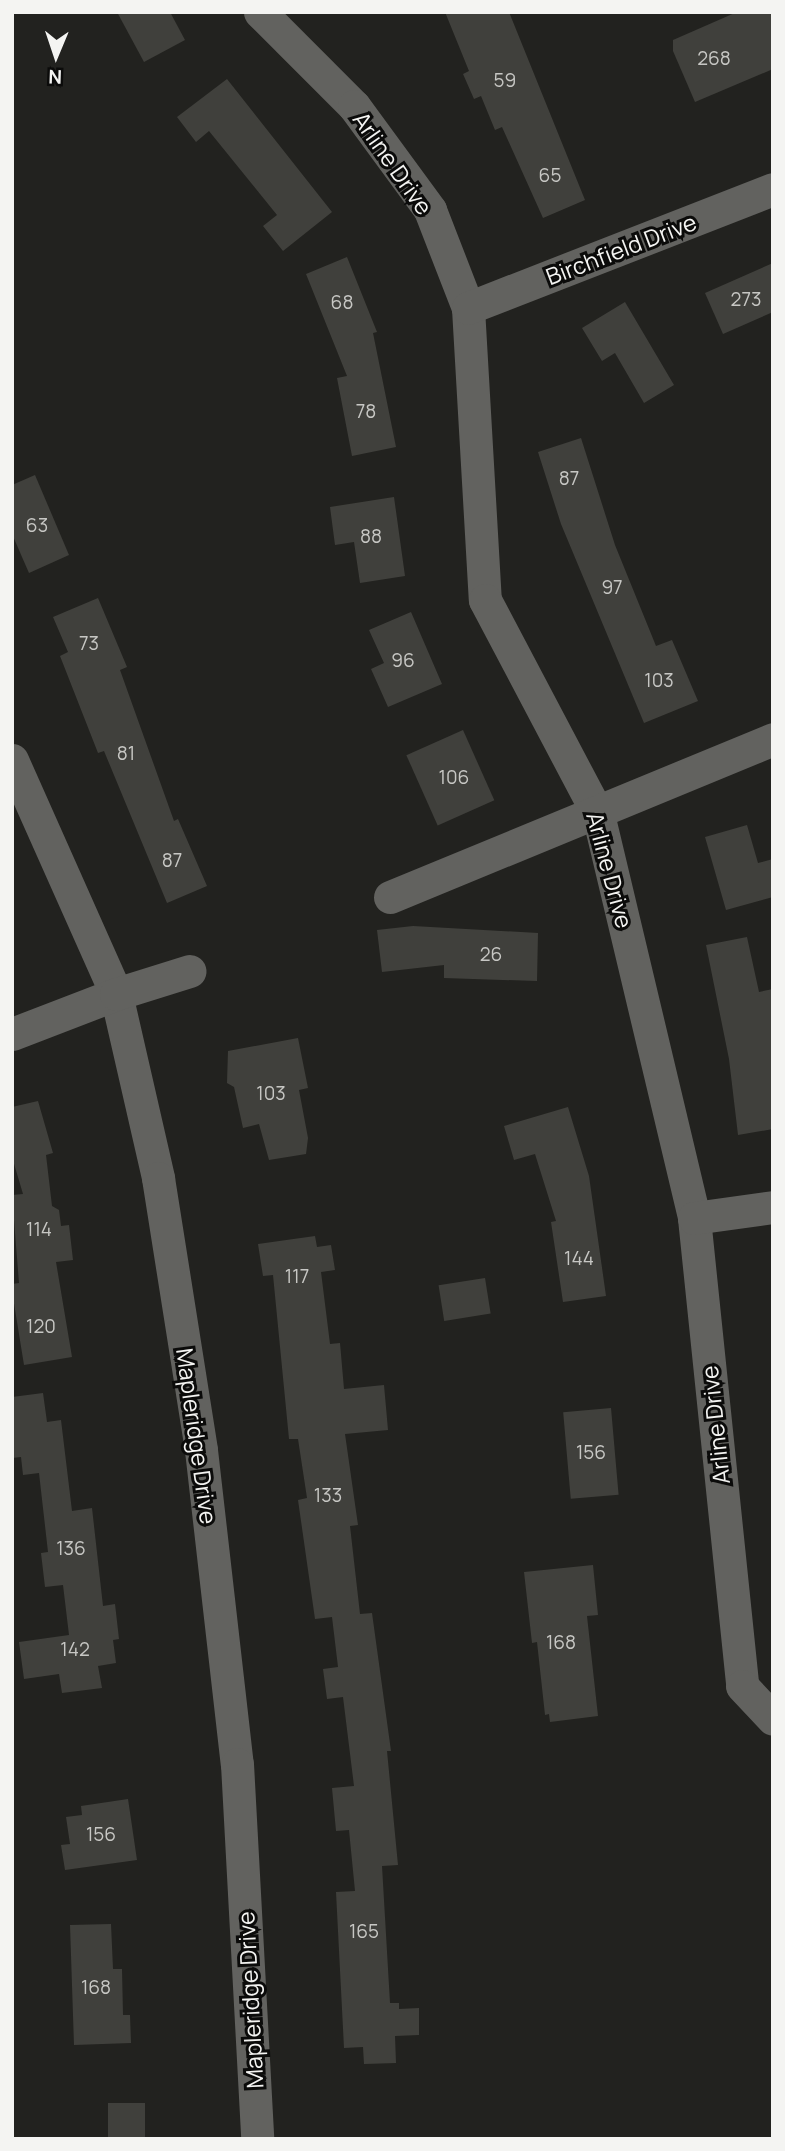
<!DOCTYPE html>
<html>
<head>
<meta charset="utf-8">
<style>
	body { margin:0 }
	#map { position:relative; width:785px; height:2151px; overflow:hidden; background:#22221f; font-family:Manrope,sans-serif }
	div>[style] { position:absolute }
	.building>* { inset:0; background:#40403c; transform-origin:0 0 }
	.street>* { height:33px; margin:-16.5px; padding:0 16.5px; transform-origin:16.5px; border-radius:16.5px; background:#62625f }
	span { translate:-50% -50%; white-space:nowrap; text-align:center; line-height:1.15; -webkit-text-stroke:6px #0b0b0a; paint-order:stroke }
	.number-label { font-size:19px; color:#c7c7c4 }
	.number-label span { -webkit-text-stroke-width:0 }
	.street-label { font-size:23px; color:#f4f4f2 }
	.frame { position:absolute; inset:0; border:14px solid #f4f4f2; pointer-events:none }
	.north { position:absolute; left:21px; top:21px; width:70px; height:70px; -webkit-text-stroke:5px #0b0b0a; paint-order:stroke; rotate:182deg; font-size:19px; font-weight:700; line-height:28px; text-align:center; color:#f4f4f2 }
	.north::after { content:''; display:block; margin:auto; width:24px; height:32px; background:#f4f4f2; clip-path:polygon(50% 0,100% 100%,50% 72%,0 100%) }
</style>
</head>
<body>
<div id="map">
	<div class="building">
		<div style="clip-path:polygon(117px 12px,170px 12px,185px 40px,144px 62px)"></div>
		<div style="clip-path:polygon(445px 12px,509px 12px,585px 200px,543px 218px,502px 127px,495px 130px,481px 96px,474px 99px,463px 74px,469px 71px)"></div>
		<div style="clip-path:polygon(737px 12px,773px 12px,773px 69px,695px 102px,673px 51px,673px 40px)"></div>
		<div style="clip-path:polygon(227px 79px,332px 212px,283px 251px,263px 226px,277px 215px,209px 131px,196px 142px,177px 117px)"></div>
		<div style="clip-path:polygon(347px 257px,377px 332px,373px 333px,396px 447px,352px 456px,337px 378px,347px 376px,306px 274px)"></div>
		<div style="clip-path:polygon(773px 263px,773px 312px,723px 334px,705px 293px)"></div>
		<div style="clip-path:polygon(625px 302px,674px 385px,644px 403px,615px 353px,602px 361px,582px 328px)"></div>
		<div style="clip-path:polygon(581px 438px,615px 545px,656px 646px,672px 640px,698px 701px,644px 723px,561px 524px,538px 452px)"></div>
		<div style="clip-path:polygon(35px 475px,69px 555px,29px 573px,12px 534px,12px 485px)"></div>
		<div style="clip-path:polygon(394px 497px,405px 576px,360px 583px,354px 542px,335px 545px,330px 507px)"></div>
		<div style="clip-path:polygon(98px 598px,127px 667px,120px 670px,174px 821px,178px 819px,207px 886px,167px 903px,104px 751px,98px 753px,60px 656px,68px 652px,53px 617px)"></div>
		<div style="clip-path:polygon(411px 612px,442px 684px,388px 707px,371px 669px,384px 663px,369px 630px)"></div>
		<div style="left:463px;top:730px;width:77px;height:62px;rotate:66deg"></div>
		<div style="clip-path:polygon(747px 825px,758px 863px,773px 859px,773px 897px,726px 910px,705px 837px)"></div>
		<div style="clip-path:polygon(413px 926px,538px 933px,537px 981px,444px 978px,444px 965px,382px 972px,377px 930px)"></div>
		<div style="clip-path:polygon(747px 937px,759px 992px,773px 989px,773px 1129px,738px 1135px,729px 1059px,706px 945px)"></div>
		<div style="clip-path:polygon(298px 1038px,308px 1088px,299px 1090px,308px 1138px,306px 1154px,269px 1160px,259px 1124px,243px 1128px,234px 1087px,227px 1083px,228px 1051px)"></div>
		<div style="clip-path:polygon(38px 1101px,53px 1153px,46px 1155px,52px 1206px,59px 1210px,61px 1226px,69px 1225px,73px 1260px,56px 1262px,72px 1357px,24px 1365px,12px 1291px,12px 1284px,19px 1283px,12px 1195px,23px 1194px,12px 1157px,12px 1107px)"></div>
		<div style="clip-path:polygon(568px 1107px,589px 1176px,606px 1296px,563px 1302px,551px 1222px,556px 1221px,535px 1154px,514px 1160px,504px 1126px)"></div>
		<div style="clip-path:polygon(315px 1236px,317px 1247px,331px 1245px,335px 1270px,321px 1272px,330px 1344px,340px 1343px,344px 1389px,384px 1385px,388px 1430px,345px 1434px,358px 1525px,350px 1526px,360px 1614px,372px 1613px,391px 1751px,387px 1751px,398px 1865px,382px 1866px,390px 2003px,399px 2003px,399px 2009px,419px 2008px,419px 2035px,395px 2036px,396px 2063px,364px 2064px,363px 2047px,344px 2048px,336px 1892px,355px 1891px,349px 1830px,336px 1831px,332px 1788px,354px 1786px,343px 1697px,327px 1699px,323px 1669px,338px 1667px,332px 1617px,315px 1619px,298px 1500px,307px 1498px,298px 1439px,289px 1439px,273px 1275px,263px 1276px,258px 1244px)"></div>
		<div style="left:485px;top:1278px;width:36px;height:47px;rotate:81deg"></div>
		<div style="clip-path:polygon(43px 1393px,47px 1422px,61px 1420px,72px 1511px,92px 1508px,103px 1606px,115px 1604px,119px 1639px,113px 1640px,116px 1663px,98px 1666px,102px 1688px,62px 1693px,59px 1674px,24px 1679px,19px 1642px,69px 1635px,63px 1585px,45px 1587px,41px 1553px,48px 1552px,39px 1473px,23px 1475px,21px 1457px,12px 1458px,12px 1397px)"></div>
		<div style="left:611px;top:1408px;width:87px;height:48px;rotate:85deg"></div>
		<div style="clip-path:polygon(593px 1565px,598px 1615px,587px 1616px,598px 1716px,550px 1722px,549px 1714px,545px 1715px,537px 1642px,532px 1643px,524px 1572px)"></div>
		<div style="clip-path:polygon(128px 1799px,137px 1860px,65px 1870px,61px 1845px,70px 1844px,66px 1817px,82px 1815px,81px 1806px)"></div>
		<div style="clip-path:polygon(111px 1924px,113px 1969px,122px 1969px,123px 2015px,130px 2015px,131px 2043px,74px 2045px,70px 1925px)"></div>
		<div style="left:108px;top:2103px;width:37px;height:36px"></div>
	</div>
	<div class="street">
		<div style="left:260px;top:12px;width:133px;rotate:45deg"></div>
		<div style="left:354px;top:106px;width:129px;rotate:53.8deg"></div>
		<div style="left:430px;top:210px;width:105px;rotate:68.8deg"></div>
		<div style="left:468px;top:308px;width:292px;rotate:86.7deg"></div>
		<div style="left:485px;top:600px;width:242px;rotate:62.2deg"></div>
		<div style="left:598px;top:814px;width:415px;rotate:76.6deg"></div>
		<div style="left:694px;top:1218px;width:470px;rotate:84.1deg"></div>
		<div style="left:742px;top:1686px;width:45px;rotate:46.8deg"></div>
		<div style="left:468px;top:308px;width:327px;rotate:-21.3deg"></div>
		<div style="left:12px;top:760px;width:256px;rotate:66deg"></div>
		<div style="left:116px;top:994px;width:189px;rotate:77.1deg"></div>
		<div style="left:158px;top:1178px;width:275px;rotate:81deg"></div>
		<div style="left:201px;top:1450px;width:316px;rotate:83.5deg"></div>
		<div style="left:237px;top:1764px;width:376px;rotate:86.9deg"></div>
		<div style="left:390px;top:897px;width:414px;rotate:-22.4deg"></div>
		<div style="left:12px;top:1034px;width:111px;rotate:-21deg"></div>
		<div style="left:116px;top:994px;width:77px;rotate:-17.3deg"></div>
		<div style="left:694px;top:1218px;width:80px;rotate:-7.9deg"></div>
	</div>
	<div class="number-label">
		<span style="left:714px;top:59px">268</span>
		<span style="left:505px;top:81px">59</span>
		<span style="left:550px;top:176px">65</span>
		<span style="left:746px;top:300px">273</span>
		<span style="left:342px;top:303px">68</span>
		<span style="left:366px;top:412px">78</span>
		<span style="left:569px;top:479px">87</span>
		<span style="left:37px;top:526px">63</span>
		<span style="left:371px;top:537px">88</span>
		<span style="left:612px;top:588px">97</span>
		<span style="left:89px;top:644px">73</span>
		<span style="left:403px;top:661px">96</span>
		<span style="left:659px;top:681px">103</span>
		<span style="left:126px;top:754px">81</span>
		<span style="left:454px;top:778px">106</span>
		<span style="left:172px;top:861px">87</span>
		<span style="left:491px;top:955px">26</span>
		<span style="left:271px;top:1094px">103</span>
		<span style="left:39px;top:1230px">114</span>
		<span style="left:579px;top:1259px">144</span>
		<span style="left:297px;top:1277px">117</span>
		<span style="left:41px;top:1327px">120</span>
		<span style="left:591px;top:1453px">156</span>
		<span style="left:328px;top:1496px">133</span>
		<span style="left:71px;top:1549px">136</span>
		<span style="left:561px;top:1643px">168</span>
		<span style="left:75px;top:1650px">142</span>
		<span style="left:101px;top:1835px">156</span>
		<span style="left:364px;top:1932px">165</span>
		<span style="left:96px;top:1988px">168</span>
	</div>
	<div class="street-label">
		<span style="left:393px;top:163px;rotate:55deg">Arline Drive</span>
		<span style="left:621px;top:249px;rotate:-21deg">Birchfield Drive</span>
		<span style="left:610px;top:870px;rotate:75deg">Arline Drive</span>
		<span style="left:715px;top:1425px;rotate:-96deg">Arline Drive</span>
		<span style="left:197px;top:1436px;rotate:82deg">Mapleridge Drive</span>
		<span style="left:250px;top:2000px;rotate:-93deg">Mapleridge Drive</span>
	</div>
	<div class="frame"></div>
	<div class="north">N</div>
</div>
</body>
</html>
